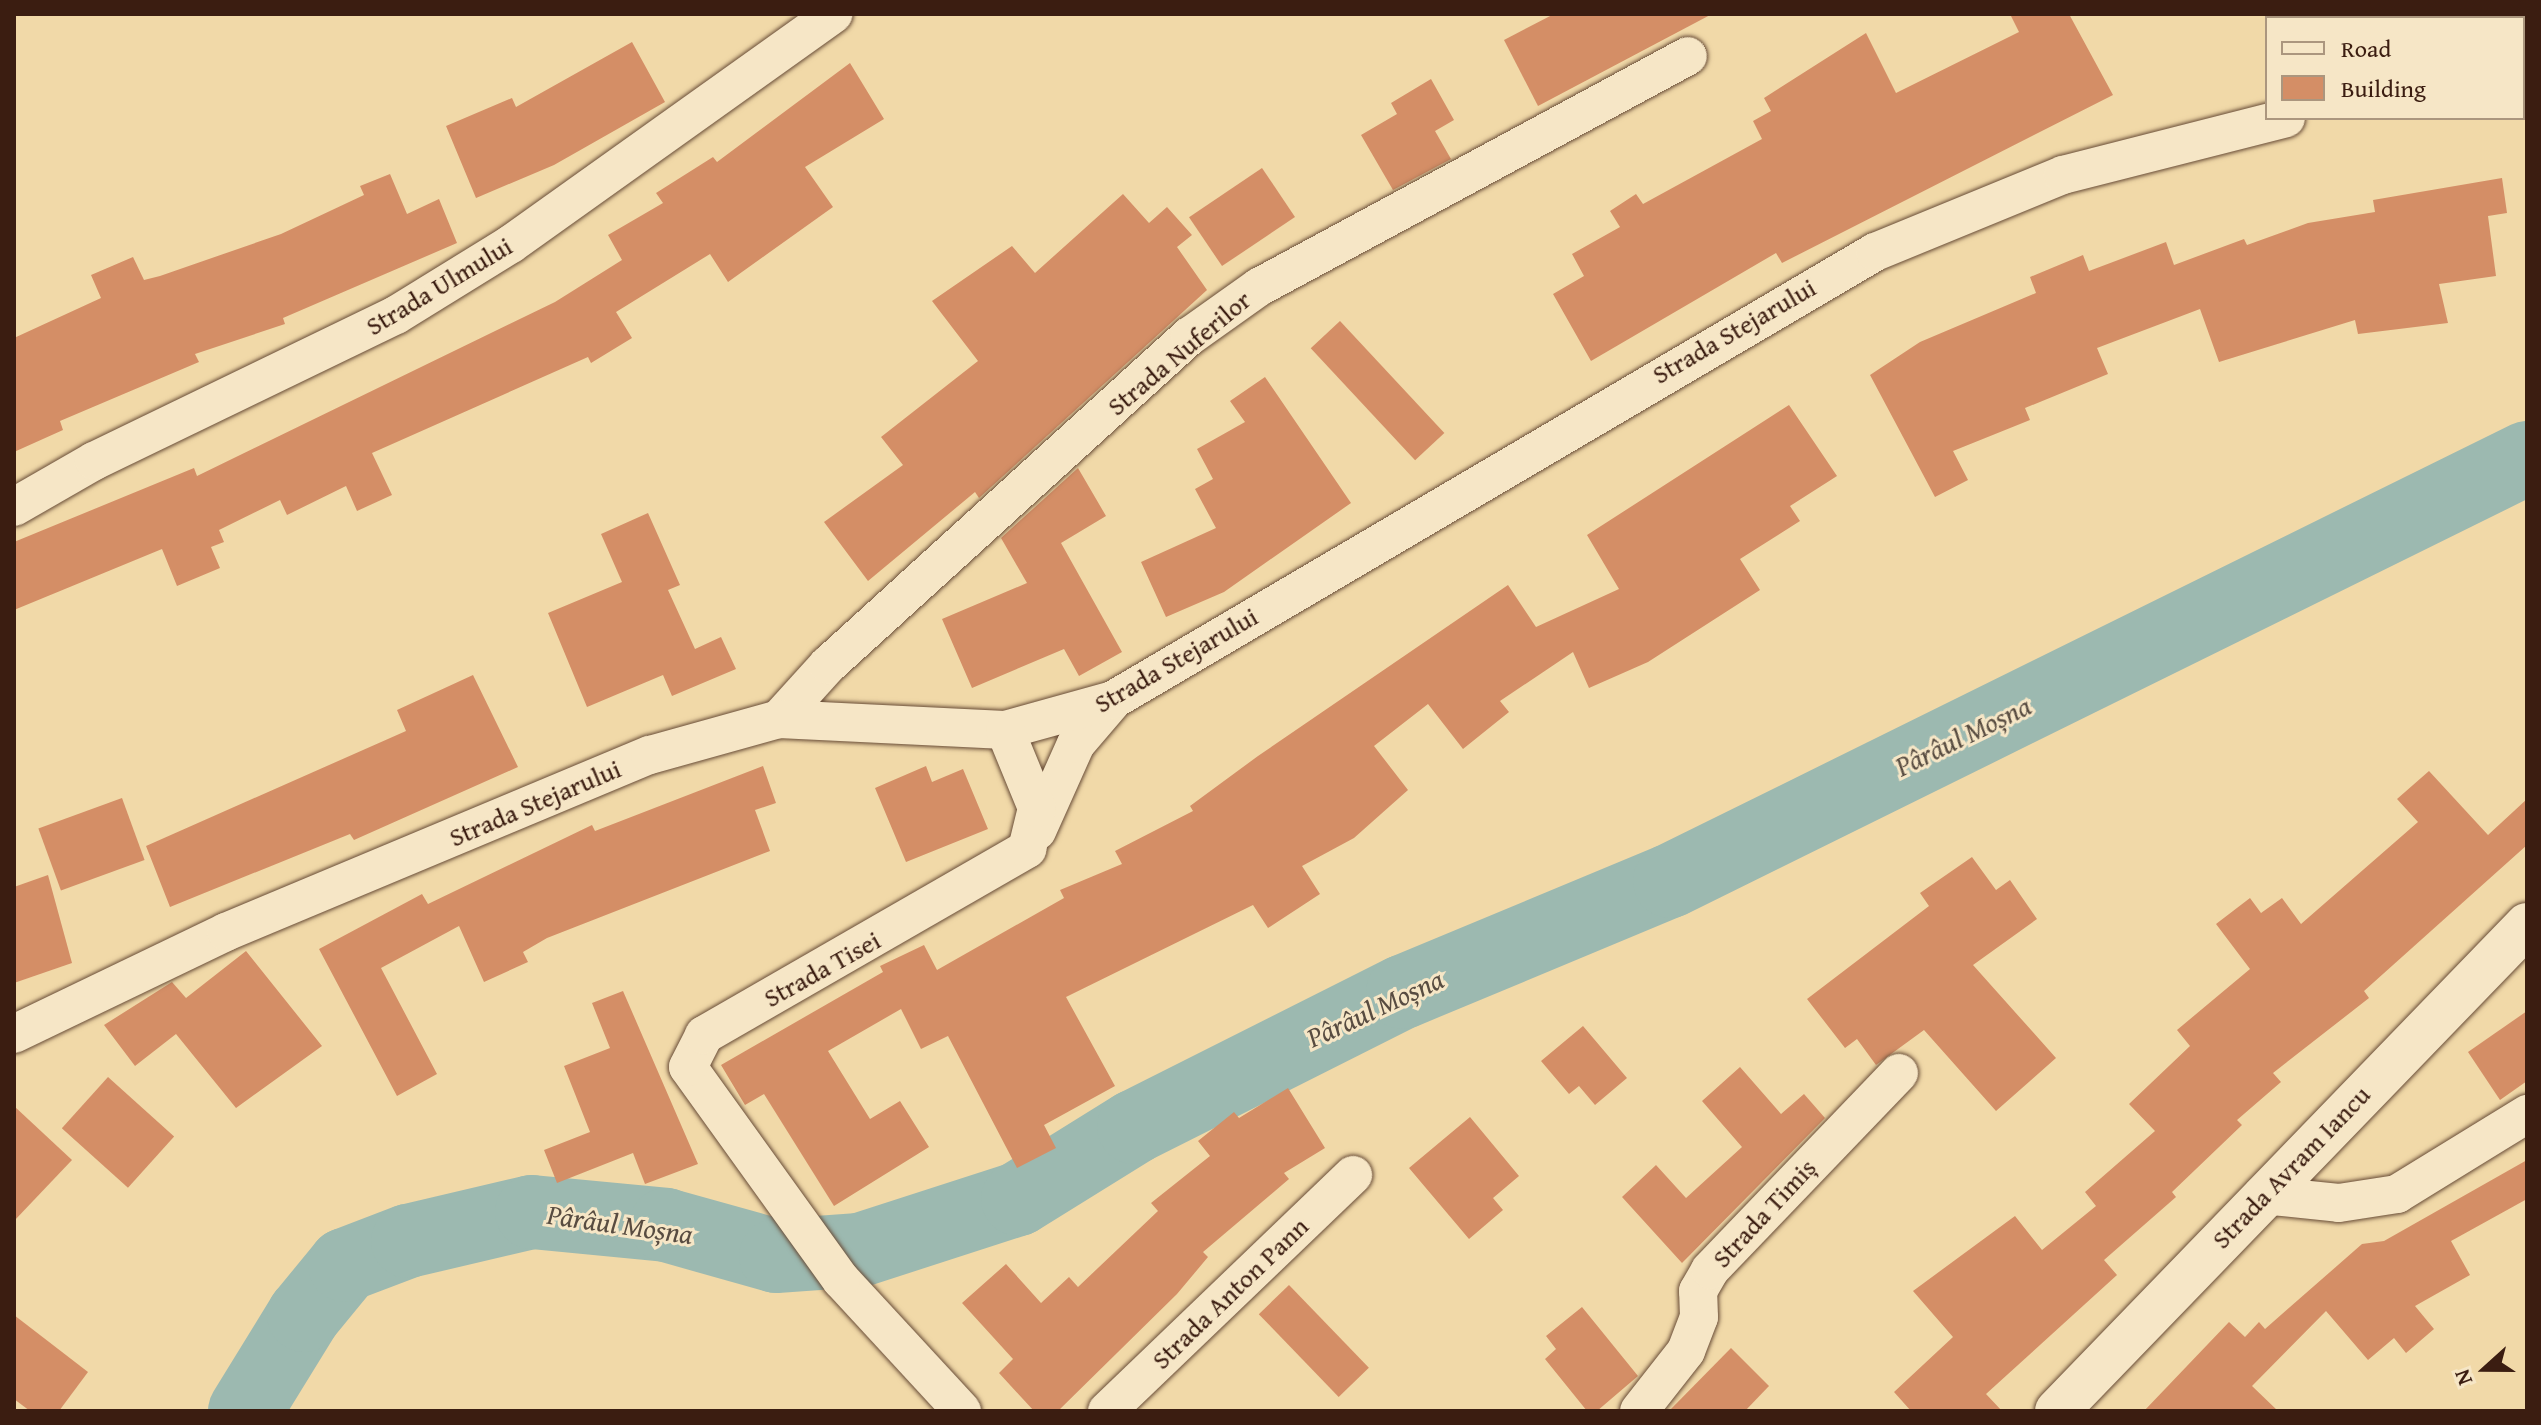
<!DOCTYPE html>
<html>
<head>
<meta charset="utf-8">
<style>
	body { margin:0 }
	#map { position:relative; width:2541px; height:1425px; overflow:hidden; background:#f1d9a8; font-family:"Gentium Book Plus",serif }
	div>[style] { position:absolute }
	.river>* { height:74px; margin:-37px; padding:0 37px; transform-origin:37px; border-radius:37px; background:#9cb9b0 }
	.building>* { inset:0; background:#d48e66; transform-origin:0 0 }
	.roads { filter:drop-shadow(0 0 2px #684c37) drop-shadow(0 0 2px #684c37) }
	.minor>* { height:38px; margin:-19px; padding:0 19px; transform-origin:19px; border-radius:19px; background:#f6e6c6 }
	.secondary>* { height:44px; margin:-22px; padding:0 22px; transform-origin:22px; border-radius:22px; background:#f6e6c6 }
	span { translate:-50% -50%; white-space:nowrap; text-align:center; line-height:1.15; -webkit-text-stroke:6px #f6e6c6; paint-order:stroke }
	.street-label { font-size:26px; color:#3b1d11 }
	.water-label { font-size:28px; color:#584c41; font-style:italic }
	.frame { position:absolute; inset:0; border:16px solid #3b1d11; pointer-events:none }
	.legend { position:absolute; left:2265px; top:16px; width:260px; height:104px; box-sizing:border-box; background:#f6e6c6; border:2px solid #ab967e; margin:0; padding:10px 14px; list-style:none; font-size:24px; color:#3b1d11 }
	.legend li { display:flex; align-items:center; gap:16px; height:40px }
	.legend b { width:40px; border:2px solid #ab967e }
	.north { position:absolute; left:2445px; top:1329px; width:80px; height:80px; -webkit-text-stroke:6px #f6e6c6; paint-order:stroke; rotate:249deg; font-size:22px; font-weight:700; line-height:32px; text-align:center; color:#3b1d11 }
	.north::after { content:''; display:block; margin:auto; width:28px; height:36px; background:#3b1d11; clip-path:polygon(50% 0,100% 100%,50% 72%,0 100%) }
</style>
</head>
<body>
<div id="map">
	<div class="river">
		<div style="left:245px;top:1411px;width:113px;rotate:-58.4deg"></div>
		<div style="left:304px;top:1315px;width:65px;rotate:-50.6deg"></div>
		<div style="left:345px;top:1265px;width:67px;rotate:-20.9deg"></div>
		<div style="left:408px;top:1241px;width:127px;rotate:-13.2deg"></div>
		<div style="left:532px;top:1212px;width:135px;rotate:5.5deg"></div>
		<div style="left:666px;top:1225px;width:114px;rotate:15.7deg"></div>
		<div style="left:776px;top:1256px;width:84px;rotate:-4.1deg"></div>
		<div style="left:860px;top:1250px;width:166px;rotate:-17.9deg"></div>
		<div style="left:1018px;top:1199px;width:137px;rotate:-31.8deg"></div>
		<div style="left:1134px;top:1127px;width:301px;rotate:-26.7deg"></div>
		<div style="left:1403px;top:992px;width:289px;rotate:-22.6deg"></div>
		<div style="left:1670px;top:881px;width:956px;rotate:-26.27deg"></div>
	</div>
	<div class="building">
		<div style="clip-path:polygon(1554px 14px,1712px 14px,1538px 106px,1504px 40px)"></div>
		<div style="clip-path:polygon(2010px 14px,2069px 14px,2113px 95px,1782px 263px,1776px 253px,1591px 361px,1553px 294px,1584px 276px,1572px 254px,1620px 227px,1610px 211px,1636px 194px,1643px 204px,1762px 139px,1753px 121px,1771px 111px,1764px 98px,1866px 33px,1896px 93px,2019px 32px)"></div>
		<div style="clip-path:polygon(632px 42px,665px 102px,554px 165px,476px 198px,446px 126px,512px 98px,516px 107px)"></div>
		<div style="clip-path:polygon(850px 63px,884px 119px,805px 167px,833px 207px,728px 282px,710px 254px,616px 312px,632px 338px,591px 363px,588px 357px,372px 453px,392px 495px,357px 511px,346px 486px,287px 515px,280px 500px,219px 530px,224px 542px,211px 547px,220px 568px,177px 586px,162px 549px,14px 610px,14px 542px,194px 468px,197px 476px,555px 302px,622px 260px,608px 235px,663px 203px,656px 193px,713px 157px,717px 162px)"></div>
		<div style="clip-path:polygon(1431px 79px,1454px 120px,1435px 131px,1451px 159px,1393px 190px,1361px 135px,1397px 114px,1391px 103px)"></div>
		<div style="left:1262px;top:168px;width:59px;height:88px;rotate:56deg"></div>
		<div style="clip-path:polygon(390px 174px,407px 214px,439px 199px,457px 243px,283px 318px,285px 324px,195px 354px,199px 362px,60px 421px,63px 430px,14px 452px,14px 338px,101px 298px,91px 275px,133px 257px,144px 280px,160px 276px,281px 234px,364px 195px,360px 186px)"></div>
		<div style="clip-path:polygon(2502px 178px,2507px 213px,2488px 216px,2496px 276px,2439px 284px,2448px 323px,2358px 334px,2355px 320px,2219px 362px,2200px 309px,2097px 348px,2108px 374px,2025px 408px,2030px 420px,1953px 451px,1968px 480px,1935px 497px,1870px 375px,1920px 342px,2036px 293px,2030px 277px,2083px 255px,2089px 271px,2166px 242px,2174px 265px,2244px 239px,2247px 245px,2308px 223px,2375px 212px,2373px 200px)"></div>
		<div style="clip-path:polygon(1123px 194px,1149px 223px,1167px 207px,1192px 235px,1177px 247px,1207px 290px,979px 498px,975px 492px,868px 581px,824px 522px,903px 465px,881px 437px,978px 361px,932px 301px,1012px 246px,1035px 273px)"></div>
		<div style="left:1340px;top:321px;width:153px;height:40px;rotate:47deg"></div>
		<div style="clip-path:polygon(1265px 377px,1351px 503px,1224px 592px,1166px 617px,1141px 562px,1216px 528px,1195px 489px,1213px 479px,1197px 449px,1245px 422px,1230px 401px)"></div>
		<div style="clip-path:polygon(1789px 405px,1837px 476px,1790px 506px,1800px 521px,1740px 559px,1760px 590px,1648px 662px,1589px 688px,1573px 652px,1500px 701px,1509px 712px,1463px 749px,1428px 704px,1374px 746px,1408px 790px,1354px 838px,1302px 866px,1320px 894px,1268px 928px,1253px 905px,1066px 997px,1115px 1086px,1044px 1125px,1056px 1148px,1017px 1168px,948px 1036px,921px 1049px,901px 1009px,828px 1051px,870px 1119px,900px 1101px,929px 1147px,834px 1206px,764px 1094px,745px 1105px,721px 1065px,883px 972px,880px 966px,924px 945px,937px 970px,1064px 898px,1060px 890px,1122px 864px,1115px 851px,1193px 811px,1190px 806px,1258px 756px,1508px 585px,1536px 627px,1619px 589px,1587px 535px)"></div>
		<div style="clip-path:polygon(1078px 468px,1106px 516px,1061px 543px,1122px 652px,1079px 676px,1064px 649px,972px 688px,942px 619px,1027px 583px,1001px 538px)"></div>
		<div style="clip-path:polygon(648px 513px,680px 585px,668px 590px,695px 649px,721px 637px,736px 669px,672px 696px,663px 675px,587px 707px,548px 613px,622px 582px,601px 534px)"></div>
		<div style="clip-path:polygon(473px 675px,518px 767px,354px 840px,350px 834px,170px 907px,146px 846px,406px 731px,397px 710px)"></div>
		<div style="clip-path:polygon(763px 766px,776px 803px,755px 810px,770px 851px,547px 938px,523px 952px,528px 962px,484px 982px,459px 926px,381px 968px,437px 1074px,397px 1096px,319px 949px,422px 894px,428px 904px,592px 825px,595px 831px)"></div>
		<div style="clip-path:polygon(926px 766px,932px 782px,963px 769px,988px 829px,906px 862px,875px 788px)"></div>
		<div style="clip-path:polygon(2429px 771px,2488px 835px,2527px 799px,2527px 845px,2364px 991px,2369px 998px,2273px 1073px,2281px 1082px,2237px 1120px,2242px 1125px,2172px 1192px,2176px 1197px,2104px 1260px,2117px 1275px,1986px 1394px,2002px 1411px,1911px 1411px,1894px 1392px,1953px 1337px,1913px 1291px,2015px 1216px,2042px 1250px,2096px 1206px,2085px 1192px,2155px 1131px,2129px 1104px,2190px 1046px,2177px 1030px,2250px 969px,2216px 924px,2250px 898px,2261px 913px,2282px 898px,2301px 924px,2418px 822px,2397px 799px)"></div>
		<div style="left:122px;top:798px;width:66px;height:89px;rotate:70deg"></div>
		<div style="clip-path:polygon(1972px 857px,1996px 890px,2010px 880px,2037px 919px,1973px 965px,2056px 1058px,1996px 1111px,1924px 1030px,1876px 1065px,1857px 1039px,1845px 1048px,1807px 999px,1929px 906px,1920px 893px)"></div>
		<div style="clip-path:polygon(48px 875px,72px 963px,14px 983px,14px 887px)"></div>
		<div style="clip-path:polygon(246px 951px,322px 1046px,236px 1108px,176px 1034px,135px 1066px,104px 1025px,172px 982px,186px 998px)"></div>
		<div style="clip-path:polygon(623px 991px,698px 1164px,645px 1184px,633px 1153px,557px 1183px,544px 1150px,590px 1132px,564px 1066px,610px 1048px,592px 1003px)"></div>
		<div style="clip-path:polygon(2527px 1011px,2527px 1081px,2500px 1100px,2468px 1052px)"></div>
		<div style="clip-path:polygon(1583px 1026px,1627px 1078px,1595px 1105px,1579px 1086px,1569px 1094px,1541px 1061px)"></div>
		<div style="clip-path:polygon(1740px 1067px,1781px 1114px,1804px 1094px,1825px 1118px,1682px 1263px,1622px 1197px,1656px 1165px,1686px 1198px,1742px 1147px,1702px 1101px)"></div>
		<div style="left:108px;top:1077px;width:89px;height:69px;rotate:42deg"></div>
		<div style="clip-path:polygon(1288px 1088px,1325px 1148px,1284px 1173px,1289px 1179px,1203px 1252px,1208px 1257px,1177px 1294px,1058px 1411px,1034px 1411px,999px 1373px,1013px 1359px,962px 1303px,1006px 1264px,1041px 1303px,1069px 1277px,1078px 1287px,1158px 1211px,1151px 1203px,1210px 1156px,1198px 1141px,1234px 1112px,1239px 1118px)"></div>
		<div style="clip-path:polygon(14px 1106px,72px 1160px,14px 1221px)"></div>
		<div style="clip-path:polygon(1470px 1117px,1519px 1176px,1493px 1198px,1503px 1210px,1469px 1239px,1409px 1168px)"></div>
		<div style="clip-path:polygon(2527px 1160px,2527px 1199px,2451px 1241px,2470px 1275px,2415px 1306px,2434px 1329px,2406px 1353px,2394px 1338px,2368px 1360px,2326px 1311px,2252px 1386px,2278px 1411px,2144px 1411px,2229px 1322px,2245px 1337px,2259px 1322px,2265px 1329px,2362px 1244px,2384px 1241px)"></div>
		<div style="left:1289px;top:1285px;width:115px;height:42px;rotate:46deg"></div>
		<div style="clip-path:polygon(1582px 1307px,1638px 1376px,1597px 1411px,1587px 1411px,1545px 1359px,1556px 1349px,1546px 1336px)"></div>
		<div style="clip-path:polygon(14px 1315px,88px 1372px,59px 1411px,30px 1411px,14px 1399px)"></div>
		<div style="clip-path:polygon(1731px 1348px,1769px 1386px,1745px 1411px,1669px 1411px)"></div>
	</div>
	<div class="roads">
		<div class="minor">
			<div style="left:2523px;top:79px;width:4px;rotate:-14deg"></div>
			<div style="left:14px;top:507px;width:92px;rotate:-29.9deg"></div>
			<div style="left:94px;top:461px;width:335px;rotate:-25.8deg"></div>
			<div style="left:396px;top:315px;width:135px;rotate:-31.7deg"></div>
			<div style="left:511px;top:244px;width:396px;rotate:-35.5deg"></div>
			<div style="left:779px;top:719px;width:73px;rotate:-47.8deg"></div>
			<div style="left:828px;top:665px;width:489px;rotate:-42.3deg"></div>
			<div style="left:1190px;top:336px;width:85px;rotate:-35.4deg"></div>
			<div style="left:1259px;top:287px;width:487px;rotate:-28.3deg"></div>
			<div style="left:1037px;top:831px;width:95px;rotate:-65.9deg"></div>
			<div style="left:1076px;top:744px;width:54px;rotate:-49.5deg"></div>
			<div style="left:14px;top:1034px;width:235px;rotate:-25.7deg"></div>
			<div style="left:226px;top:932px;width:459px;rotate:-22.7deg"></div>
			<div style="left:650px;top:755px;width:134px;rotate:-15.6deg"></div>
			<div style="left:779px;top:719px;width:226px;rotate:2.8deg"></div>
			<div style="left:1005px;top:730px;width:112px;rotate:-15.5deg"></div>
			<div style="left:1113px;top:700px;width:884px;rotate:-30.45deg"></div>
			<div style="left:1875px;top:252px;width:203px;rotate:-22.3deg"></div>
			<div style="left:2063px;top:175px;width:230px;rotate:-14.3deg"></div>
			<div style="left:2262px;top:1195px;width:77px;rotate:5.9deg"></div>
			<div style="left:2339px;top:1203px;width:59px;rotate:-8.8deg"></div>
			<div style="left:2397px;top:1194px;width:153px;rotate:-31.6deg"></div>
			<div style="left:962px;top:1411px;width:178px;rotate:-132.7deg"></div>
			<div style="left:841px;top:1280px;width:262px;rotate:-125.7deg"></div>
			<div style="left:688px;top:1067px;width:36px;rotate:-63deg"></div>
			<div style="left:704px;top:1035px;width:373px;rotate:-29.9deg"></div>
			<div style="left:1027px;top:849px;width:42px;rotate:-76.3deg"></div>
			<div style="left:1037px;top:808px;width:84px;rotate:-112.3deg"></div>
			<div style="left:1107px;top:1411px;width:341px;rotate:-43.8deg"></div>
			<div style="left:1639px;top:1411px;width:76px;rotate:-51.9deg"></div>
			<div style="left:1686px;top:1351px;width:36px;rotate:-69deg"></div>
			<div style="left:1699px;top:1317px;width:26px;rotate:-92deg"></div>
			<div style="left:1698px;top:1291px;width:24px;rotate:-60deg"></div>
			<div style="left:1710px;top:1270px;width:273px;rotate:-46.2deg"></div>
		</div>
		<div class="secondary">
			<div style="left:2057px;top:1411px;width:676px;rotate:-45.96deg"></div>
		</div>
	</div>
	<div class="street-label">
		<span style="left:439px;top:286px;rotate:-31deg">Strada Ulmului</span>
		<span style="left:1734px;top:331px;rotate:-30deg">Strada Stejarului</span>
		<span style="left:1179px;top:353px;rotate:-40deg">Strada Nuferilor</span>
		<span style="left:1176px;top:660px;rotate:-30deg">Strada Stejarului</span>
		<span style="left:535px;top:803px;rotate:-23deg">Strada Stejarului</span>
		<span style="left:822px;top:969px;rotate:-29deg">Strada Tisei</span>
		<span style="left:2291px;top:1167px;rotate:-46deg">Strada Avram Iancu</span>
		<span style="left:1764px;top:1213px;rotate:-47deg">Strada Timiș</span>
		<span style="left:1230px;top:1293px;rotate:-44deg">Strada Anton Pann</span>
	</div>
	<div class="water-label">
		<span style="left:1963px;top:736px;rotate:-26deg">Pârâul Moșna</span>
		<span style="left:1375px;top:1008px;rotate:-25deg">Pârâul Moșna</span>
		<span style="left:620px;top:1224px;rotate:8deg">Pârâul Moșna</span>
	</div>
	<div class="frame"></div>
	<ul class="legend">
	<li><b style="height:10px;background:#f6e6c6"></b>Road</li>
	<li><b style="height:22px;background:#d48e66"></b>Building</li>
	</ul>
	<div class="north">N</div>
</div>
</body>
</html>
